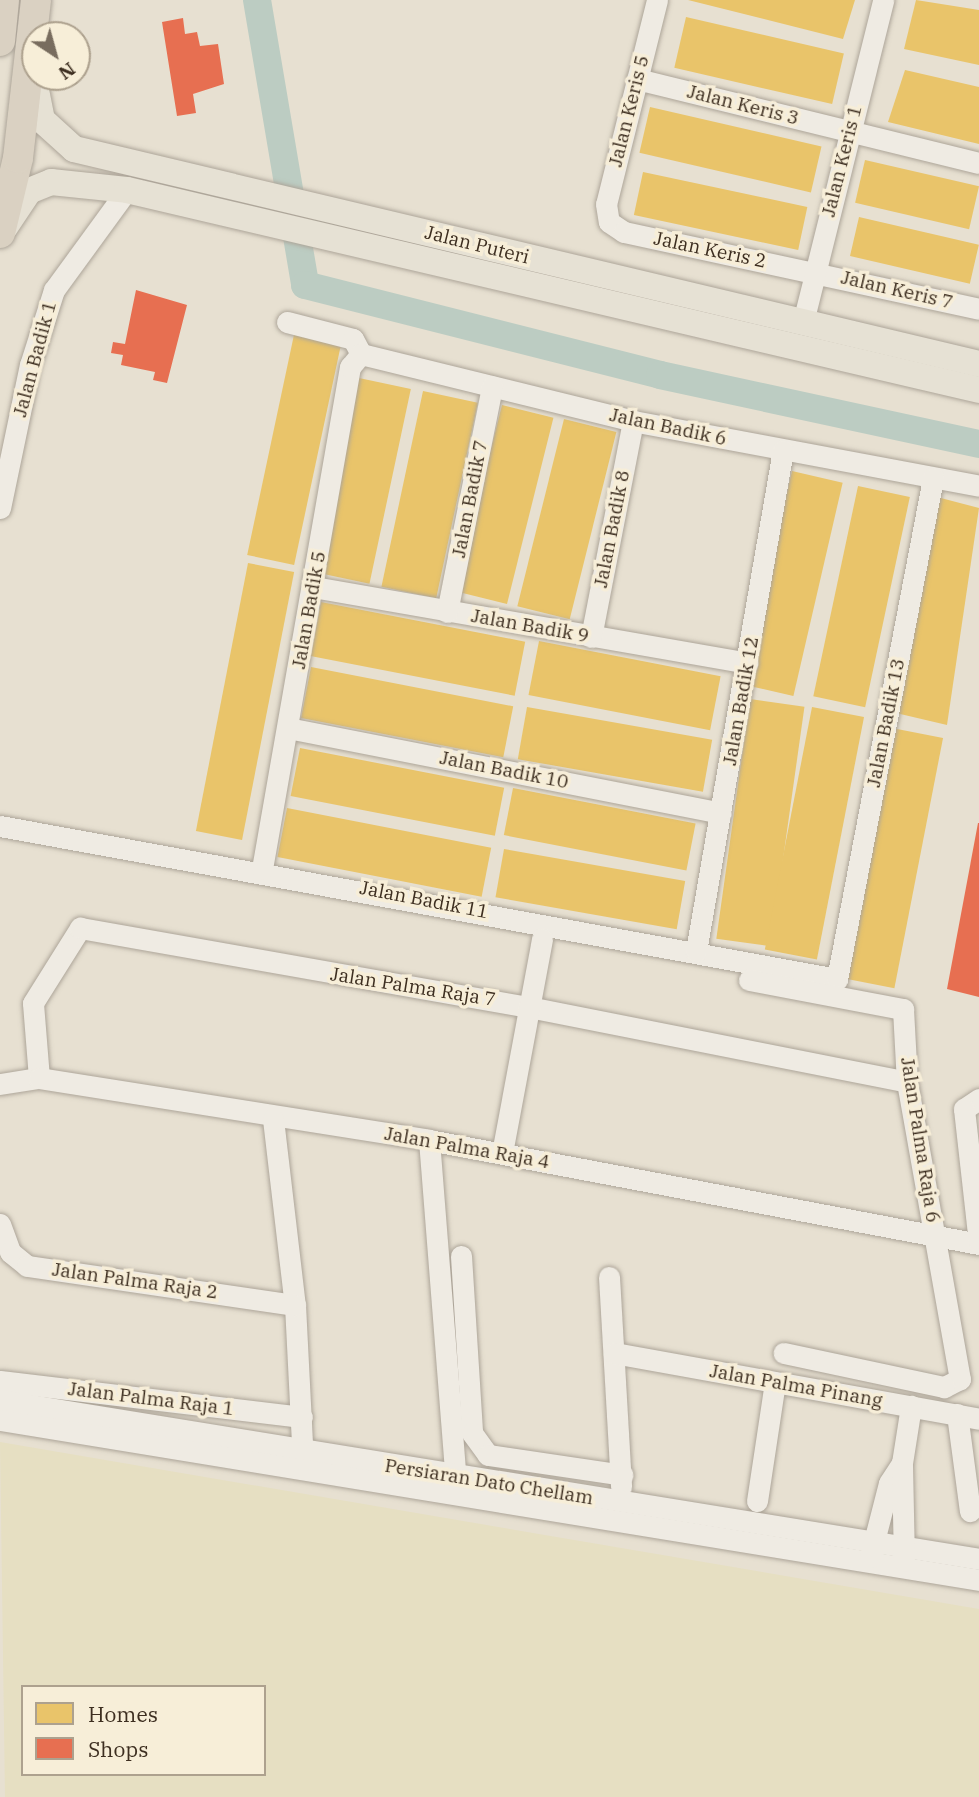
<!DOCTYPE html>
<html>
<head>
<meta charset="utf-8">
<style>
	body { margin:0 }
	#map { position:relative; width:979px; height:1797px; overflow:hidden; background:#e7e0d1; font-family:"IBM Plex Serif",serif }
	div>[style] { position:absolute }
	.farmland>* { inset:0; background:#e6dfc2 }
	.homes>* { inset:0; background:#e9c46a; transform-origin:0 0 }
	.shops>* { inset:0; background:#e76f51 }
	.river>* { height:28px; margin:-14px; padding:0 14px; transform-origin:14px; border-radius:14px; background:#bcccc2 }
	.roads { filter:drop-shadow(0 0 2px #ada599) drop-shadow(0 0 2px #ada599) }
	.minor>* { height:21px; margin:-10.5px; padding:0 10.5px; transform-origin:10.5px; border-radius:10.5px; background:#efebe3 }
	.major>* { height:26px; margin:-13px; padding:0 13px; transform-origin:13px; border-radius:13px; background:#e6e1d4 }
	.highway>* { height:30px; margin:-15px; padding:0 15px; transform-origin:15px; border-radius:15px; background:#dad1c2 }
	span { translate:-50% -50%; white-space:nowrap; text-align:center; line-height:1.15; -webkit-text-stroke:7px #f7eed8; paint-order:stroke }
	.street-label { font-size:19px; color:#3d2e20 }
	.legend { position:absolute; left:21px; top:1685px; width:245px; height:91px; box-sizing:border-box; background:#f7eed8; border:2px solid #ada18e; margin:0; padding:9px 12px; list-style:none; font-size:21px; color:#3d2e20 }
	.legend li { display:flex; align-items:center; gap:14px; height:35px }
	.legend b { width:35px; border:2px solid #ada18e }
	.north { position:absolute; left:21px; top:21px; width:70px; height:70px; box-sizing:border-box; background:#f7eed8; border:2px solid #ada18e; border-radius:50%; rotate:144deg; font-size:19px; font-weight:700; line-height:28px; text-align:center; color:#3d2e20 }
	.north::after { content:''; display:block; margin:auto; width:24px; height:32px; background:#786c5e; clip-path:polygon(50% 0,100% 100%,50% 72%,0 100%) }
</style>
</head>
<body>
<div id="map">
	<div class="farmland">
		<div style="clip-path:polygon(evenodd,0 1442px,979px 1609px,979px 1797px,5px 1797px,0 1442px,23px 1687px,264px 1687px,264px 1774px,23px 1774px,23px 1687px)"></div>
	</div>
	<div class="homes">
		<div style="clip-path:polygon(688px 0,855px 0,843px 39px)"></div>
		<div style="clip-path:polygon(916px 0,979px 10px,979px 65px,904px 49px)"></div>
		<div style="left:686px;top:17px;width:162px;height:52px;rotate:13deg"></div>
		<div style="clip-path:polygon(905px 70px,979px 87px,979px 144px,888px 122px)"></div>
		<div style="left:650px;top:107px;width:176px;height:47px;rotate:13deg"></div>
		<div style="left:865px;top:160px;width:117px;height:44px;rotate:13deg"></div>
		<div style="left:643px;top:172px;width:168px;height:44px;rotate:12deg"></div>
		<div style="left:859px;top:217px;width:123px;height:40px;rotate:13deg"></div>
		<div style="left:295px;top:330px;width:48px;height:230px;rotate:12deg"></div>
		<div style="left:359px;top:378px;width:53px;height:199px;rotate:12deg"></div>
		<div style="left:423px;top:391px;width:56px;height:200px;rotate:12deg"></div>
		<div style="left:502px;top:405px;width:53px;height:192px;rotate:14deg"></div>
		<div style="left:564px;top:419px;width:54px;height:193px;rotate:14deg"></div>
		<div style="left:792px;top:471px;width:52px;height:219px;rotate:13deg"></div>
		<div style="left:858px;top:486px;width:53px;height:215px;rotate:12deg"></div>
		<div style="clip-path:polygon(937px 497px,979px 508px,947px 725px,896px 713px)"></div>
		<div style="left:248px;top:563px;width:47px;height:273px;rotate:11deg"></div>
		<div style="left:321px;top:602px;width:208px;height:55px;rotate:11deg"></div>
		<div style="left:539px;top:641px;width:185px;height:55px;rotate:11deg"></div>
		<div style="left:311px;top:667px;width:206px;height:52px;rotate:11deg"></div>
		<div style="left:750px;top:699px;width:55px;height:242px;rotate:8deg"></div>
		<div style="left:527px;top:707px;width:188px;height:53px;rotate:10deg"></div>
		<div style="left:812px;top:707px;width:53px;height:247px;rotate:11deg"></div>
		<div style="left:892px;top:728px;width:52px;height:255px;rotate:11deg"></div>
		<div style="left:300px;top:748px;width:208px;height:49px;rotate:11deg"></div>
		<div style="left:513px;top:788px;width:186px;height:48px;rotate:11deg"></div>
		<div style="left:287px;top:808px;width:208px;height:50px;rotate:11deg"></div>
		<div style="left:504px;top:849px;width:184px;height:49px;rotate:10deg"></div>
	</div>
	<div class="shops">
		<div style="clip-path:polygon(183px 18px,185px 34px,197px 32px,200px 46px,218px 44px,224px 84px,193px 94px,196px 113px,177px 116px,162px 22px)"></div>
		<div style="clip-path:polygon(136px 290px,187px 305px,167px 383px,153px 380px,155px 372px,121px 365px,123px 355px,111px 353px,113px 342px,125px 344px)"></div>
		<div style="clip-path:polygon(978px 823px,979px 823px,979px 997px,947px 989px)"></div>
	</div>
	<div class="river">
		<div style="left:257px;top:0;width:289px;rotate:80.4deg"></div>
		<div style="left:305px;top:285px;width:366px;rotate:14.2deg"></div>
		<div style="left:660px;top:375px;width:326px;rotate:12.2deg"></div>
	</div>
	<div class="roads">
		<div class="minor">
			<div style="left:657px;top:0;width:210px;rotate:104deg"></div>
			<div style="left:606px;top:204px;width:18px;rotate:81deg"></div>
			<div style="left:609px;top:222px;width:18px;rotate:34deg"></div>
			<div style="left:624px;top:232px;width:363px;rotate:12.2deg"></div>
			<div style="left:637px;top:79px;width:352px;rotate:13.8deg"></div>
			<div style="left:287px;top:322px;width:68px;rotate:14.4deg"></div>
			<div style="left:353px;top:339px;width:17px;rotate:62deg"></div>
			<div style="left:803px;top:322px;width:332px;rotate:-76deg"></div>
			<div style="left:361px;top:354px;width:280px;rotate:13.8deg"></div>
			<div style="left:633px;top:421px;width:352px;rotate:10.6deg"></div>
			<div style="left:0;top:508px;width:146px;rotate:-78.2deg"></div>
			<div style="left:30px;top:365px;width:79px;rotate:-72.3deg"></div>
			<div style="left:54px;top:290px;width:124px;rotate:-53.9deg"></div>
			<div style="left:313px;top:587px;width:441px;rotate:9.9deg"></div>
			<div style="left:447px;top:612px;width:230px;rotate:-78.7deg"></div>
			<div style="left:591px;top:637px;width:220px;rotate:-79deg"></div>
			<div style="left:288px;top:728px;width:441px;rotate:11.1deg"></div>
			<div style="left:0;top:826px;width:851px;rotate:10.36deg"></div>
			<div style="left:837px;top:979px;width:510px;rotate:-79.15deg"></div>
			<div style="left:262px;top:869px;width:510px;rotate:-80.06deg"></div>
			<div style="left:350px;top:367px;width:17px;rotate:-50deg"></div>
			<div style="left:696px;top:951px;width:508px;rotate:-80.15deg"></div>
			<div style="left:749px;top:980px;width:157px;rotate:10.7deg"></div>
			<div style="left:903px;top:1009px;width:73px;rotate:86.9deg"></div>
			<div style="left:907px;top:1082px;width:302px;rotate:79.9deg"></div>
			<div style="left:960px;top:1379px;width:18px;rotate:153deg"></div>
			<div style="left:944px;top:1387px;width:164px;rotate:-168deg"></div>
			<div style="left:39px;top:1078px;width:75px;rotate:-94.6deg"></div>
			<div style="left:33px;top:1003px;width:89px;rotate:-57.9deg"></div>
			<div style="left:80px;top:928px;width:456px;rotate:10deg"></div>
			<div style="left:529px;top:1007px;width:385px;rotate:11.2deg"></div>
			<div style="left:0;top:1084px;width:39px;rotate:-9deg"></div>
			<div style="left:39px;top:1078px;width:395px;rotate:9deg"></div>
			<div style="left:429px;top:1140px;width:560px;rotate:10.71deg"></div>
			<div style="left:979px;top:1099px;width:18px;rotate:146deg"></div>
			<div style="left:964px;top:1109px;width:135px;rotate:83.6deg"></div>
			<div style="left:273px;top:1119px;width:187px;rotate:83.3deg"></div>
			<div style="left:295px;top:1305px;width:157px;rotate:87.1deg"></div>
			<div style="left:429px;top:1140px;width:334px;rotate:85.5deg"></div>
			<div style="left:502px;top:1153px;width:218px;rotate:-79.4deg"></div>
			<div style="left:0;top:1224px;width:30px;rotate:70deg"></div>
			<div style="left:10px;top:1252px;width:22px;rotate:39deg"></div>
			<div style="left:27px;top:1266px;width:271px;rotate:8.3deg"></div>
			<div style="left:461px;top:1256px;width:177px;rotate:86.4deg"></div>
			<div style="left:472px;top:1433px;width:27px;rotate:54deg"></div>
			<div style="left:488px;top:1455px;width:136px;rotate:8.4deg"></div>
			<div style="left:609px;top:1277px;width:210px;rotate:86.7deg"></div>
			<div style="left:614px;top:1353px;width:371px;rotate:10.2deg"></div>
			<div style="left:0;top:1381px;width:304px;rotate:6.8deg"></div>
			<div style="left:0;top:1400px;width:992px;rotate:9.22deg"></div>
			<div style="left:957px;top:1414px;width:98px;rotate:82.4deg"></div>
			<div style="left:0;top:1420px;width:992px;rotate:9.28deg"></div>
			<div style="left:757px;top:1501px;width:120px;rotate:-81.4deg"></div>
			<div style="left:870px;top:1557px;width:76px;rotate:-75.6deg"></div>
			<div style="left:889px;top:1483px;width:24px;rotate:-57deg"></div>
			<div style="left:904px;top:1561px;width:98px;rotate:-91.2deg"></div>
			<div style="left:902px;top:1463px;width:58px;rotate:-81deg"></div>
		</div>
		<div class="major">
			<div style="left:33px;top:75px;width:46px;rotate:78.7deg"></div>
			<div style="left:42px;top:120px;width:43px;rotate:42.2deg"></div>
			<div style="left:74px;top:149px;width:930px;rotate:13.36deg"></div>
			<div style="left:5px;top:227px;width:43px;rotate:-56.3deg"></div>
			<div style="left:29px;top:191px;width:24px;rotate:-22deg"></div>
			<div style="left:51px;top:182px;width:76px;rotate:6deg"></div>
			<div style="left:127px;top:190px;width:875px;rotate:13.21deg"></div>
		</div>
		<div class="highway">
			<div style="left:0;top:41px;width:41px;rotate:-84.4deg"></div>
			<div style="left:0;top:233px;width:77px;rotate:-76.5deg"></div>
			<div style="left:18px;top:158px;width:159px;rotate:-83.5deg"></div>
		</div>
	</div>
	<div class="street-label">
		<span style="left:743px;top:105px;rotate:14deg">Jalan Keris 3</span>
		<span style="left:629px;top:111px;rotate:-76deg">Jalan Keris 5</span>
		<span style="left:842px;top:161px;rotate:-76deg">Jalan Keris 1</span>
		<span style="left:477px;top:245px;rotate:14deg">Jalan Puteri</span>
		<span style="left:710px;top:250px;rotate:12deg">Jalan Keris 2</span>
		<span style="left:897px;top:290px;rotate:13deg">Jalan Keris 7</span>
		<span style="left:35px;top:359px;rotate:-75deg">Jalan Badik 1</span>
		<span style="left:668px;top:427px;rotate:12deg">Jalan Badik 6</span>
		<span style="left:470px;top:499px;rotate:-79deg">Jalan Badik 7</span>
		<span style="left:612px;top:529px;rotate:-79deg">Jalan Badik 8</span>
		<span style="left:309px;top:610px;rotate:-80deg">Jalan Badik 5</span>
		<span style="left:530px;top:626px;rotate:10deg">Jalan Badik 9</span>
		<span style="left:741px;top:701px;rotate:-80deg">Jalan Badik 12</span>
		<span style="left:886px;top:723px;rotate:-79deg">Jalan Badik 13</span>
		<span style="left:504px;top:770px;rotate:11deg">Jalan Badik 10</span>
		<span style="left:424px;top:900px;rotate:11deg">Jalan Badik 11</span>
		<span style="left:413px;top:987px;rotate:9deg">Jalan Palma Raja 7</span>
		<span style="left:920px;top:1140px;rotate:81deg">Jalan Palma Raja 6</span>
		<span style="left:467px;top:1148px;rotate:10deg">Jalan Palma Raja 4</span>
		<span style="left:135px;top:1281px;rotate:8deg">Jalan Palma Raja 2</span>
		<span style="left:796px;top:1386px;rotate:10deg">Jalan Palma Pinang</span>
		<span style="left:151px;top:1399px;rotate:7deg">Jalan Palma Raja 1</span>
		<span style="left:489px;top:1482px;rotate:9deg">Persiaran Dato Chellam</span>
	</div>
	<ul class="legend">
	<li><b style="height:19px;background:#e9c46a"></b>Homes</li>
	<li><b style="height:19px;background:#e76f51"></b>Shops</li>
	</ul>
	<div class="north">N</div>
</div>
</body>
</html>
